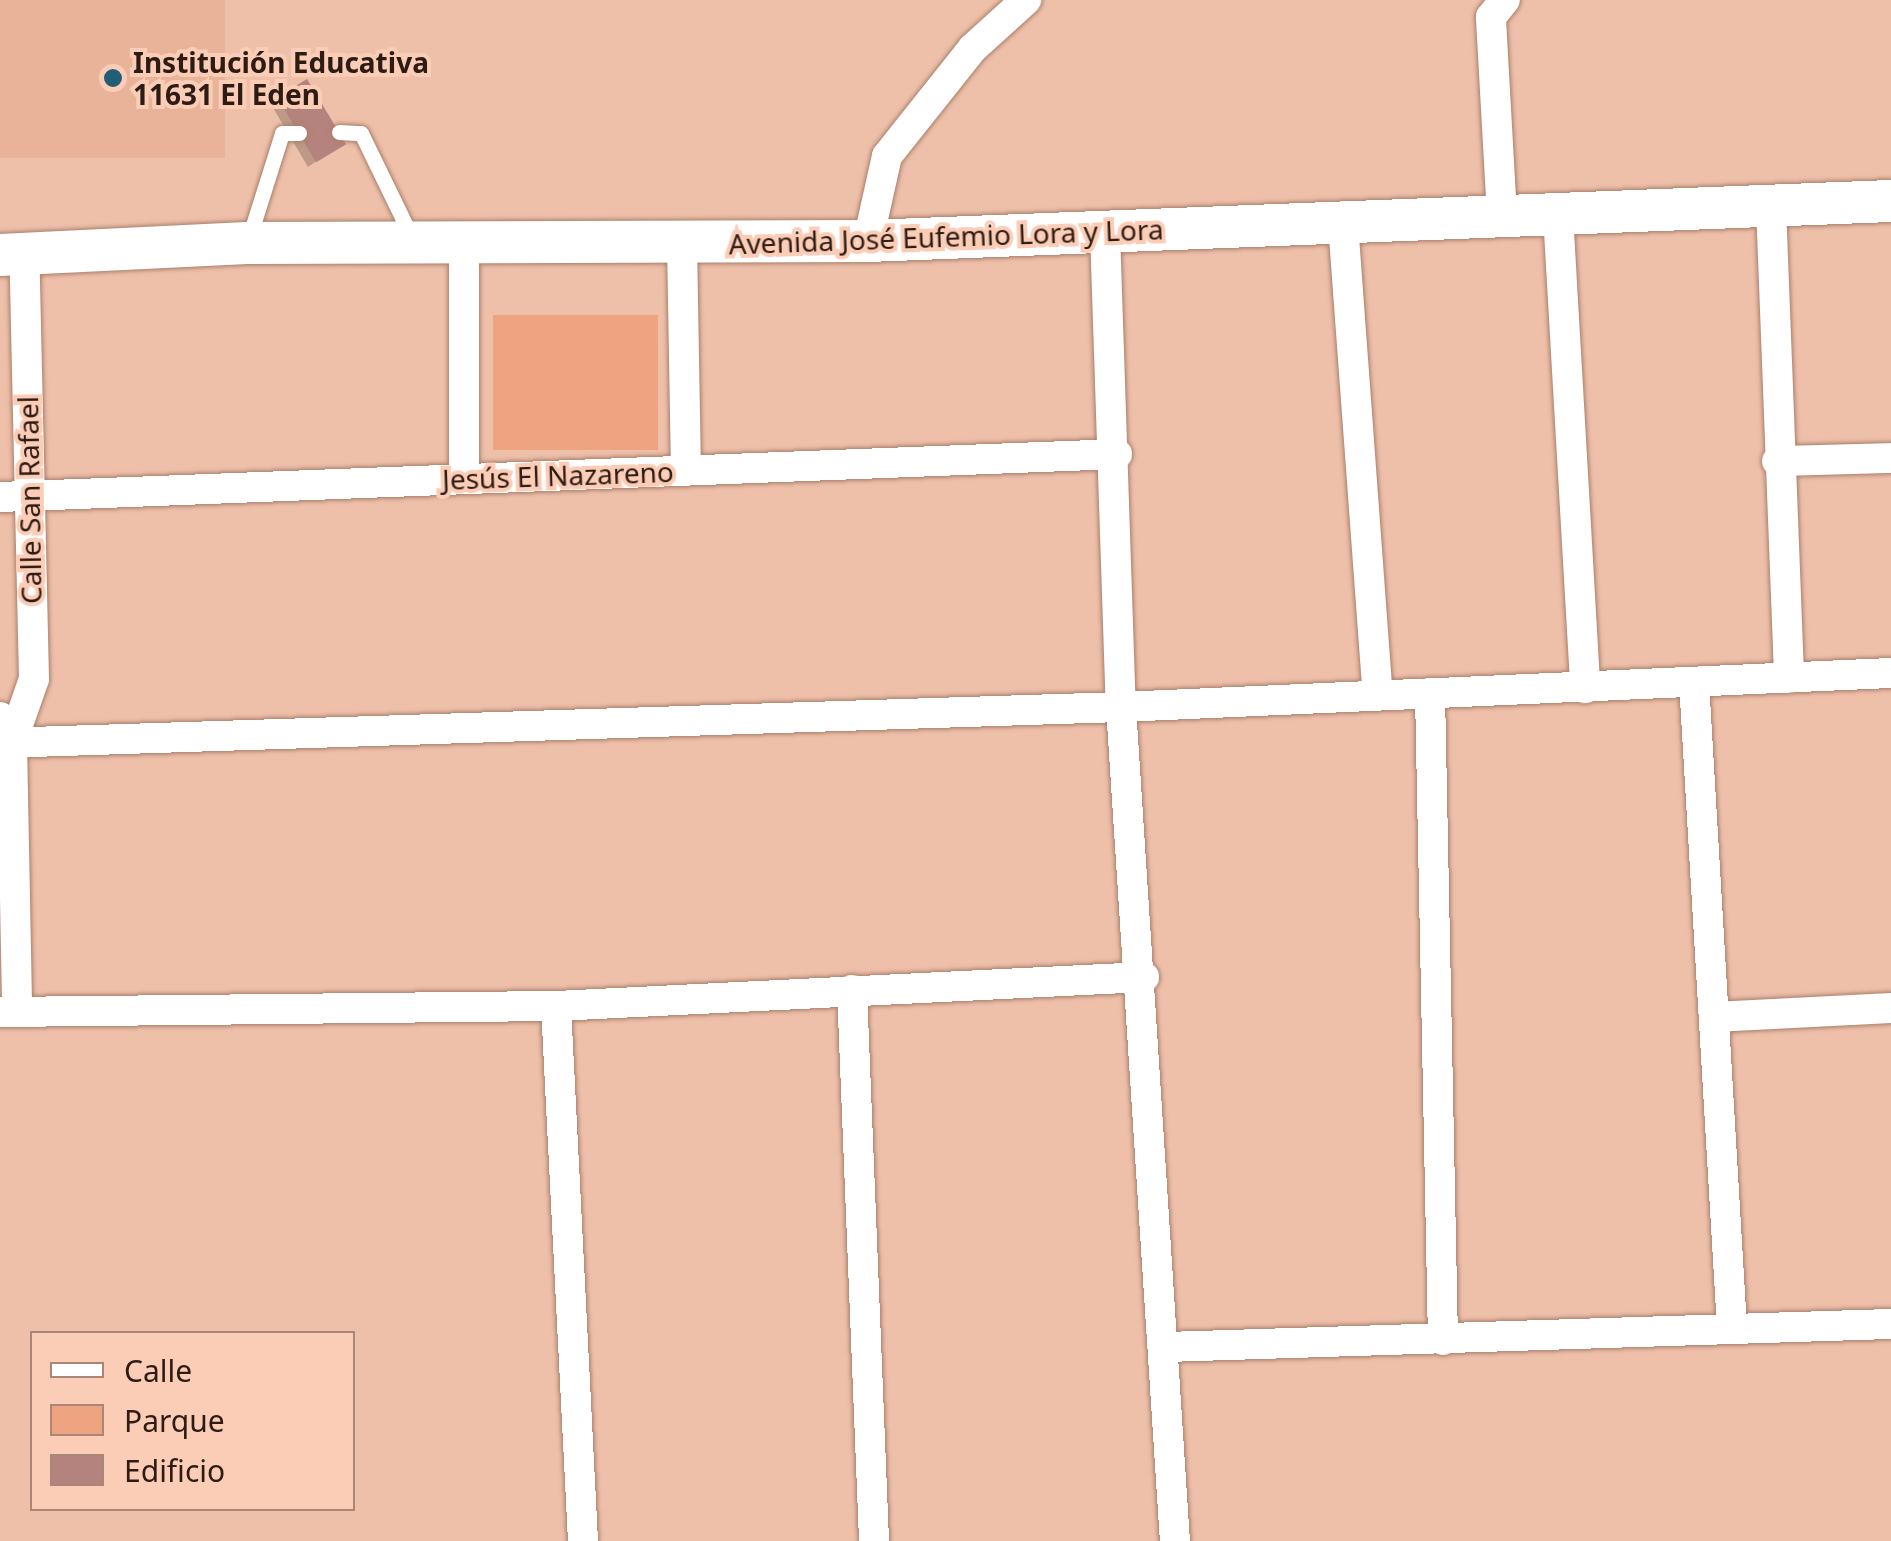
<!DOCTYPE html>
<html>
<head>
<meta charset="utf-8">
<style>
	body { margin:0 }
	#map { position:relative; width:1891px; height:1541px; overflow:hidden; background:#eec0aa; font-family:"Noto Sans",sans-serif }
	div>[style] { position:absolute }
	.built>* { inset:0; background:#e9b39a; transform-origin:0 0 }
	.green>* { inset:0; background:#eea480; transform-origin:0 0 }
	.shadow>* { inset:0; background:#0003 }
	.building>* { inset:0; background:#b4837e; transform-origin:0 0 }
	.roads { filter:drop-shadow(0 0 2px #aa7f6a) drop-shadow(0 0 2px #aa7f6a) }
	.lane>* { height:15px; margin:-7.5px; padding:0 7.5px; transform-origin:7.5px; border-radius:7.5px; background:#fff }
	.street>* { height:30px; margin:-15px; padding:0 15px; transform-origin:15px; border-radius:15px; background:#fff }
	.secondary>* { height:42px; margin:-21px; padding:0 21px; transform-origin:21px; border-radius:21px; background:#fff }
	.dots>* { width:28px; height:28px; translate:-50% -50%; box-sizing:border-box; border:5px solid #fccdb6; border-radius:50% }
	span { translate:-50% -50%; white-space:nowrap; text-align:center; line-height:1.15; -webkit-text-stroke:8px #fccdb6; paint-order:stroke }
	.poi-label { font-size:28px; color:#2d1c14; font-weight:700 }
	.left { translate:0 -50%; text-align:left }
	.street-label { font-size:28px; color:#2d1c14 }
	.legend { position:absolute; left:30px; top:1331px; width:325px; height:180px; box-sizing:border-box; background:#fccdb6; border:2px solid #a98675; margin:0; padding:12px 18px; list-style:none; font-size:30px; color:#2d1c14 }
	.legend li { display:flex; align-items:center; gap:20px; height:50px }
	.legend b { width:50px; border:2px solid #a98675 }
</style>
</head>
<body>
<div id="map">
	<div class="built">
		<div style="left:0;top:0;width:225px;height:158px"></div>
	</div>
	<div class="green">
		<div style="left:493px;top:315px;width:165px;height:135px"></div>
	</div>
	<div class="shadow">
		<div style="clip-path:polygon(279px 99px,343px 143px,308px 167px,272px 106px)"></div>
	</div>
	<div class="building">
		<div style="left:307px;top:79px;width:76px;height:35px;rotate:59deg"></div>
	</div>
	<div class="roads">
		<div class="lane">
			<div style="left:339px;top:132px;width:22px;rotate:3deg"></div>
			<div style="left:361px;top:133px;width:117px;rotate:64.1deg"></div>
			<div style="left:248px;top:241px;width:113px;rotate:-72.5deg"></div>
			<div style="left:282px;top:133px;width:17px"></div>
		</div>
		<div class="street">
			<div style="left:1771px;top:206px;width:472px;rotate:87.8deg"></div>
			<div style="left:1558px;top:214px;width:475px;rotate:86.7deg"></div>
			<div style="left:1502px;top:216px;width:199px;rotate:-93.2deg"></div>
			<div style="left:1491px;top:17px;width:22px;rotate:-51deg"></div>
			<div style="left:1343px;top:223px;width:472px;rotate:85.8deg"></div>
			<div style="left:1105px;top:232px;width:475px;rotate:88.1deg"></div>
			<div style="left:1121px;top:707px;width:836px;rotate:86.3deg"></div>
			<div style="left:868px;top:241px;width:87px;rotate:-77.4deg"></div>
			<div style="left:887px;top:156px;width:138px;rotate:-51.5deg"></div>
			<div style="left:973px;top:48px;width:72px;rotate:-42.2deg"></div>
			<div style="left:682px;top:243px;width:227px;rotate:89deg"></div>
			<div style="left:1777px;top:461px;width:114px;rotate:-1.5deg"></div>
			<div style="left:464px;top:479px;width:233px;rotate:-90deg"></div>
			<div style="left:0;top:497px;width:1118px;rotate:-2.2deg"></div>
			<div style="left:1694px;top:682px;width:646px;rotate:86.63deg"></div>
			<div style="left:1430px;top:693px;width:647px;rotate:88.85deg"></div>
			<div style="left:0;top:717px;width:28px;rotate:64deg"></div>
			<div style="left:12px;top:742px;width:67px;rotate:-70.8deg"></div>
			<div style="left:34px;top:679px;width:425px;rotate:-91.3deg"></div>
			<div style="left:12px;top:742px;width:269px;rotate:88.9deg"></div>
			<div style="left:0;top:743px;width:1122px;rotate:-1.84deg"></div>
			<div style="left:1121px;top:707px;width:771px;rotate:-2.53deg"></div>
			<div style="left:852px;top:990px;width:551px;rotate:87.71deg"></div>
			<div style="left:556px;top:1006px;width:536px;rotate:87.11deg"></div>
			<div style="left:0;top:1012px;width:556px;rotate:-0.62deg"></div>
			<div style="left:556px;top:1006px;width:589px;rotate:-2.82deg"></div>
			<div style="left:1714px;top:1017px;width:177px;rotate:-2.9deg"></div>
			<div style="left:1166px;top:1347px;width:725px;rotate:-1.82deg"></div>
		</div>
		<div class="secondary">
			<div style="left:0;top:255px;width:247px;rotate:-2.8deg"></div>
			<div style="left:247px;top:243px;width:621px;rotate:-0.18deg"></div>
			<div style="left:868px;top:241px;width:1024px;rotate:-2.24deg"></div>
		</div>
	</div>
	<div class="dots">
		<div style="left:113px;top:78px;background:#225f76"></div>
	</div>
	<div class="poi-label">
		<span class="left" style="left:133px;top:78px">Institución Educativa<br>11631 El Eden</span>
	</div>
	<div class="street-label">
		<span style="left:946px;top:236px;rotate:-2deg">Avenida José Eufemio Lora y Lora</span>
		<span style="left:558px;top:475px;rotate:-2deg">Jesús El Nazareno</span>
		<span style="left:29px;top:500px;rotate:-91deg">Calle San Rafael</span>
	</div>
	<ul class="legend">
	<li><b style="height:12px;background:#fff"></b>Calle</li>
	<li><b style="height:28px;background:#eea480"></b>Parque</li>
	<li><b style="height:28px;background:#b4837e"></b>Edificio</li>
	</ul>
</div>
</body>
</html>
